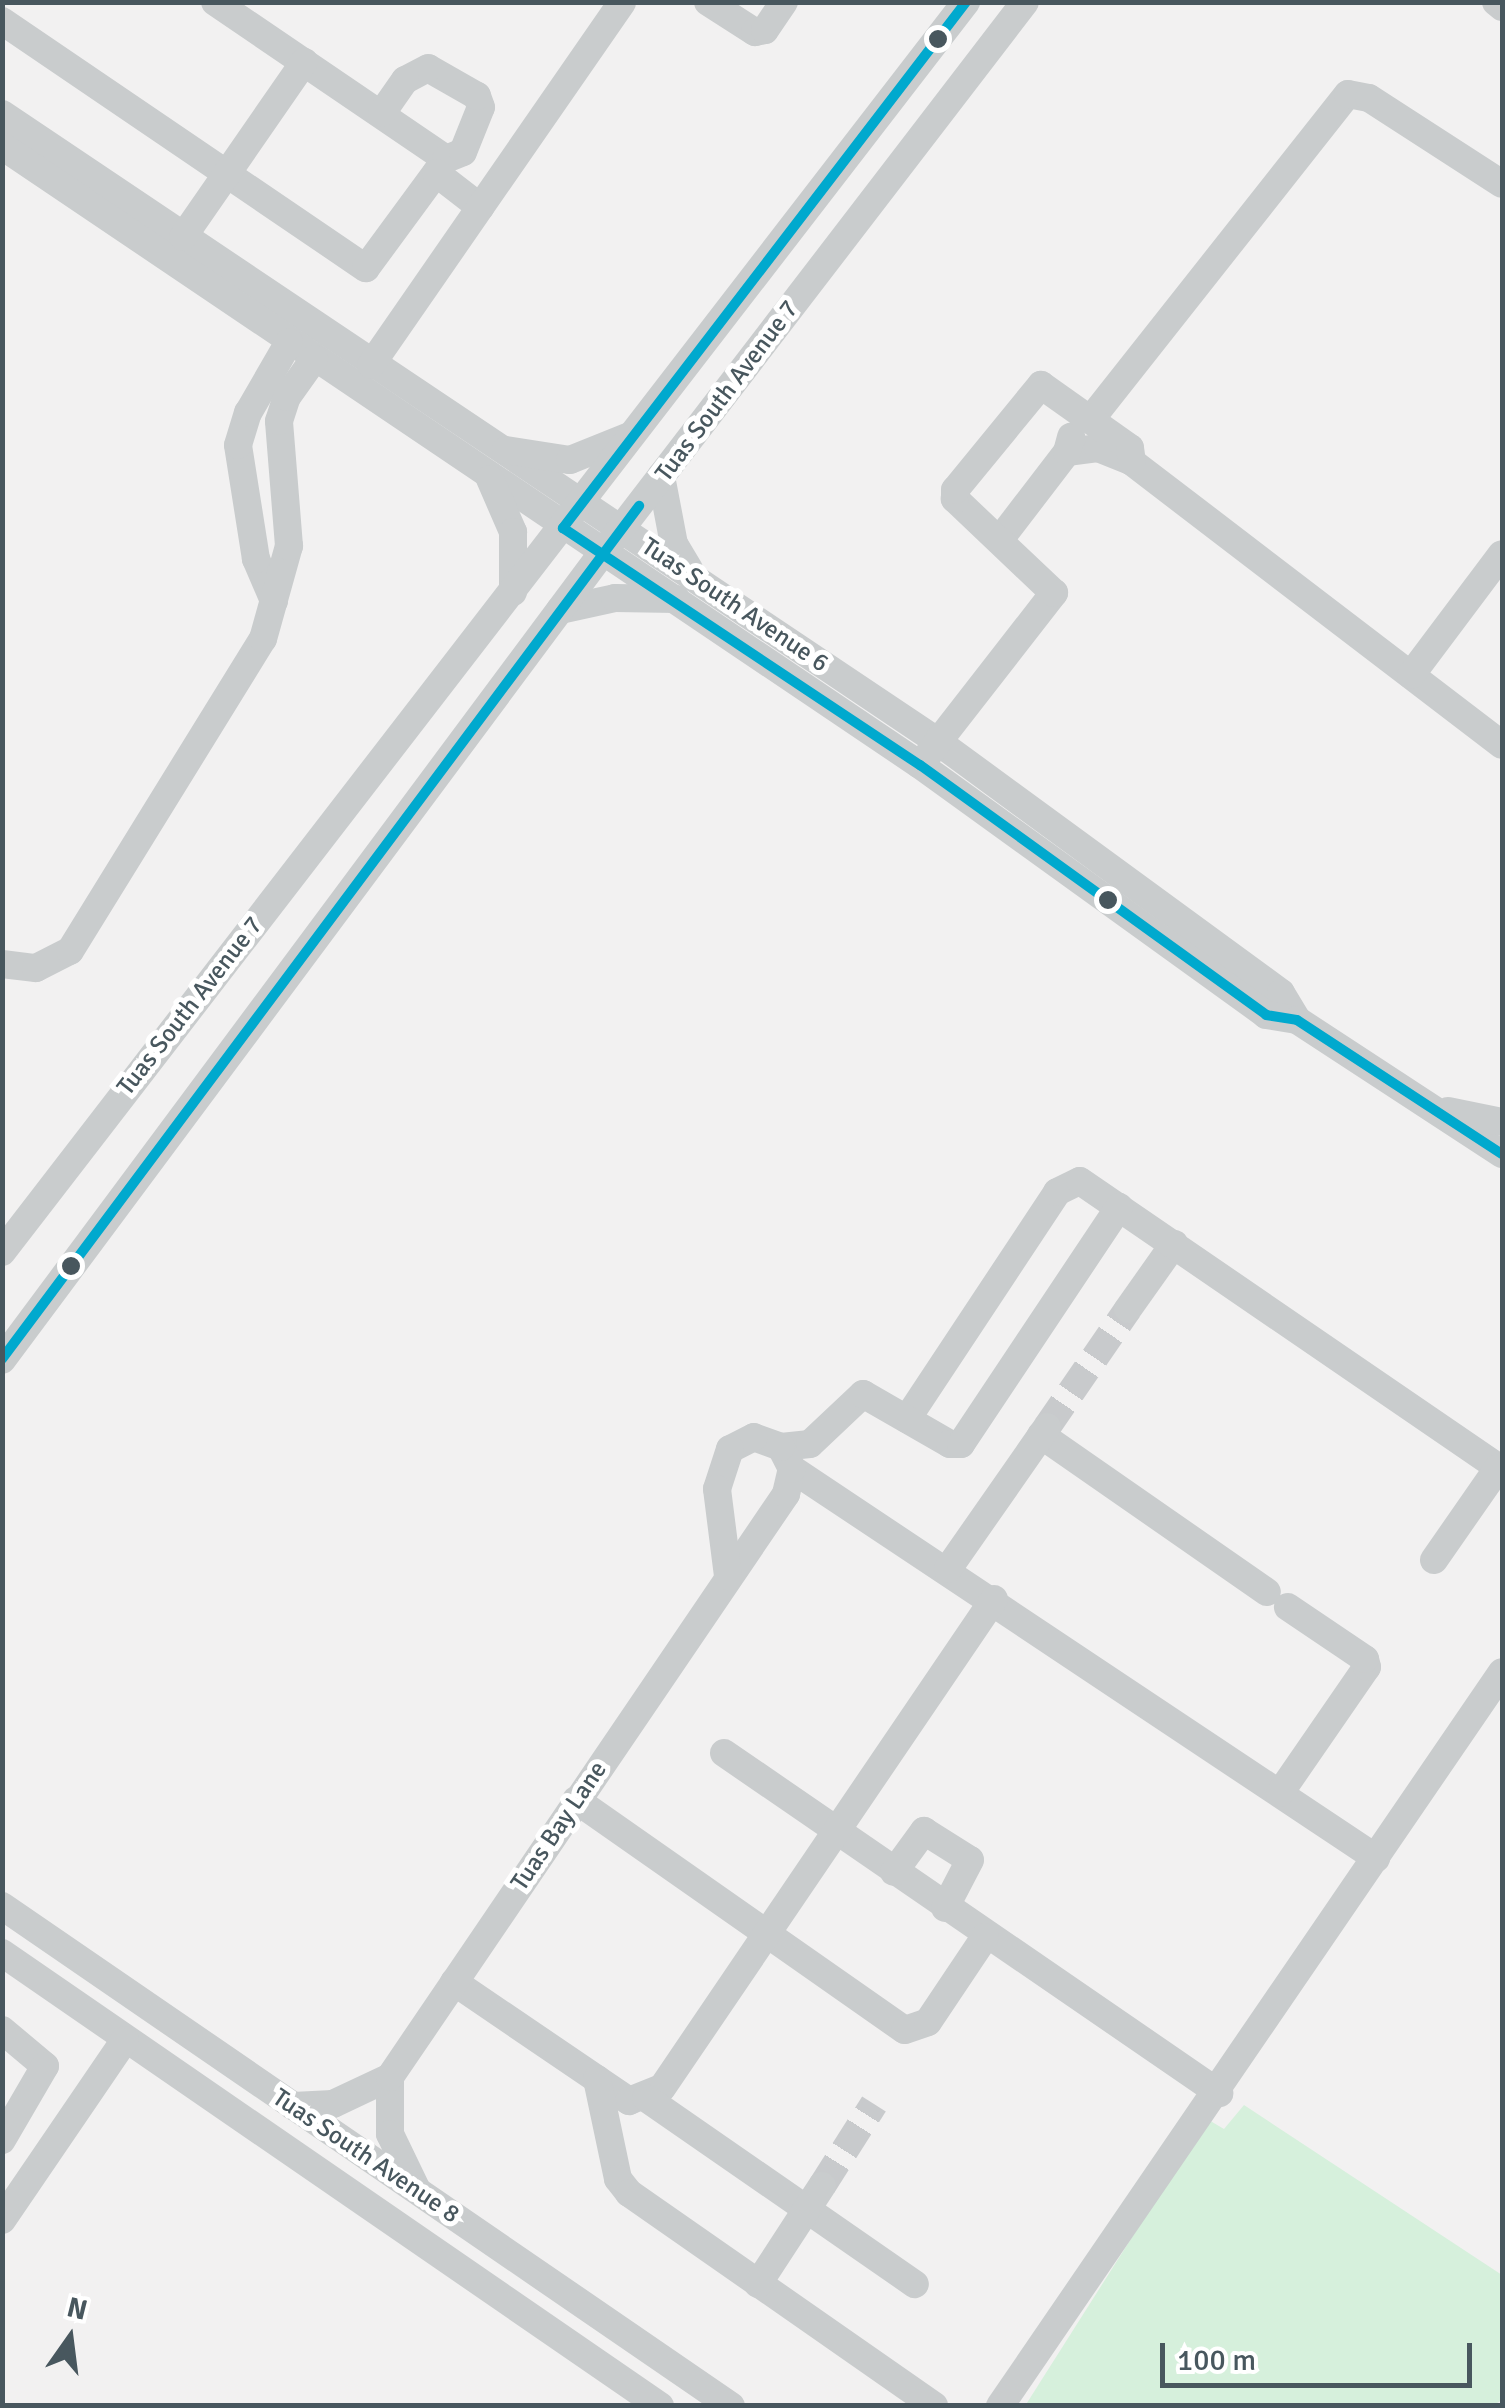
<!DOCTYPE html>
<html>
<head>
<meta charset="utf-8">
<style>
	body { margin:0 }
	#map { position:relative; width:1505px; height:2408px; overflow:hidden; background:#f2f1f1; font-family:Signika,sans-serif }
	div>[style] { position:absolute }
	.green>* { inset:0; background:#d6f0dc }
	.minor-tunnel>* { height:28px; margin-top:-14px; transform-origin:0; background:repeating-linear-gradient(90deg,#c8cacc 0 28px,transparent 0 42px) }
	.minor>* { height:28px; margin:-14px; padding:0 14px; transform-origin:14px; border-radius:14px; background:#c9cccd }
	.bus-1>* { height:10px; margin:-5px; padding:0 5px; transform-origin:5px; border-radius:5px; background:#00a9ce }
	.dots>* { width:28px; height:28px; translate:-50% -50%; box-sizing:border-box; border:5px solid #fff; border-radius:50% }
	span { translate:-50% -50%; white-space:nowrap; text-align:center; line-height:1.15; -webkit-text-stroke:10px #fff; paint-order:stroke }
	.street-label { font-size:25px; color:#48575e }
	.frame { position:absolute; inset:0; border:5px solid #48575e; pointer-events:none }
	.north { position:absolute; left:20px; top:2288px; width:100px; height:100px; -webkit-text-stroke:8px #fff; paint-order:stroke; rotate:14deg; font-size:28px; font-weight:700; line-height:40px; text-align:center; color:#48575e }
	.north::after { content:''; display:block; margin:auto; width:35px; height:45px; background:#48575e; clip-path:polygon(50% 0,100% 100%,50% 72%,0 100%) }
	.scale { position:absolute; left:1160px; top:2343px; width:312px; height:45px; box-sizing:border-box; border:5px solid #48575e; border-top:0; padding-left:12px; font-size:30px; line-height:35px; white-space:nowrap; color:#48575e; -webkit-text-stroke:8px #fff; paint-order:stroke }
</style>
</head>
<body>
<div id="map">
	<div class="green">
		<div style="clip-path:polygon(1244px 2105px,1502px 2275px,1502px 2400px,1494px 2405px,1025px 2406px,1207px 2119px,1224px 2129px)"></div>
	</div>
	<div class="minor-tunnel">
		<div style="left:1047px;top:1427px;width:143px;rotate:-55.5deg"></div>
		<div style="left:822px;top:2186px;width:97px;rotate:-57.6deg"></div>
	</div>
	<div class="minor">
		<div style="left:215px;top:2px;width:279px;rotate:34.2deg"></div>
		<div style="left:708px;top:2px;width:56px;rotate:32.6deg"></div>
		<div style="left:755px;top:32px;width:10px;rotate:-11deg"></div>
		<div style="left:765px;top:30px;width:34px;rotate:-56deg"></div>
		<div style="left:1496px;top:2px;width:8px;rotate:40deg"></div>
		<div style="left:2px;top:21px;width:440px;rotate:34.2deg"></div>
		<div style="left:366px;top:268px;width:135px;rotate:-53.7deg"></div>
		<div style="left:446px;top:159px;width:18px;rotate:-22deg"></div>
		<div style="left:463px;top:152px;width:48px;rotate:-68.2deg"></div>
		<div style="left:481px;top:107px;width:12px;rotate:-110deg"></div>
		<div style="left:477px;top:96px;width:56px;rotate:-150.3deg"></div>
		<div style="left:428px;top:68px;width:26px;rotate:152deg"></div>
		<div style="left:405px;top:80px;width:40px;rotate:124.9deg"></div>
		<div style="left:2px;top:114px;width:1126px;rotate:33.85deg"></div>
		<div style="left:937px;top:741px;width:426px;rotate:36.2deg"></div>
		<div style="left:1281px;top:993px;width:31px;rotate:59deg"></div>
		<div style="left:2px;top:146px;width:1107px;rotate:33.99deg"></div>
		<div style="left:920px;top:765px;width:427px;rotate:35.8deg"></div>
		<div style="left:1266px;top:1015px;width:31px;rotate:9deg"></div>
		<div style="left:1297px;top:1020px;width:245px;rotate:33.2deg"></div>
		<div style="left:436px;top:173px;width:56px;rotate:37.7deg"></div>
		<div style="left:183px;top:237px;width:213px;rotate:-55.3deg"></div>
		<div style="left:371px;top:365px;width:441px;rotate:-55.3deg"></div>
		<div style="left:1091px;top:419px;width:414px;rotate:-51.7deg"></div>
		<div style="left:1348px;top:94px;width:21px;rotate:11deg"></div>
		<div style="left:1369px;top:98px;width:158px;rotate:32.9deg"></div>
		<div style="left:506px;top:450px;width:65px;rotate:8.9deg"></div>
		<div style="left:570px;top:460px;width:61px;rotate:-22deg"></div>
		<div style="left:1067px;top:452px;width:31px;rotate:-7deg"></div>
		<div style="left:1098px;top:448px;width:37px;rotate:22deg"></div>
		<div style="left:1132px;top:462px;width:466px;rotate:37.4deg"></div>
		<div style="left:661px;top:476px;width:69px;rotate:79.2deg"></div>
		<div style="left:674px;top:544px;width:29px;rotate:59deg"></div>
		<div style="left:490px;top:479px;width:58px;rotate:66.5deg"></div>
		<div style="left:513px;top:532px;width:60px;rotate:90deg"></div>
		<div style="left:1001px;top:538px;width:108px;rotate:-52.5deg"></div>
		<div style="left:1067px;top:452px;width:16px;rotate:-75deg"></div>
		<div style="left:274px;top:601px;width:46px;rotate:-113.2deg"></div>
		<div style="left:256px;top:559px;width:115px;rotate:-99deg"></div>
		<div style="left:238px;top:445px;width:34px;rotate:-73deg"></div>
		<div style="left:248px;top:413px;width:82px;rotate:-60deg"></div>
		<div style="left:560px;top:610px;width:56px;rotate:-12.3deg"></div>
		<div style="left:615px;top:598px;width:61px;rotate:0.9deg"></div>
		<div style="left:1411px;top:675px;width:151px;rotate:-53.1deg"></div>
		<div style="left:927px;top:756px;width:207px;rotate:-52.1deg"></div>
		<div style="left:1054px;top:593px;width:137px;rotate:-136.5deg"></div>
		<div style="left:955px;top:499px;width:9px;rotate:-90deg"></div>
		<div style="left:955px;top:490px;width:136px;rotate:-50.7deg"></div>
		<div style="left:1041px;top:385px;width:109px;rotate:35.3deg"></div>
		<div style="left:1130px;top:448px;width:14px;rotate:82deg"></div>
		<div style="left:2px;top:964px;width:34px;rotate:7deg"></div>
		<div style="left:36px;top:968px;width:38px;rotate:-27deg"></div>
		<div style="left:70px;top:951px;width:367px;rotate:-58.3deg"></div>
		<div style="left:263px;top:639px;width:97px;rotate:-74.4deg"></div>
		<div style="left:289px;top:546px;width:125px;rotate:-94.6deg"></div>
		<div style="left:279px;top:421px;width:25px;rotate:-72deg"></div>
		<div style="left:287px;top:397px;width:47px;rotate:-54.6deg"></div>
		<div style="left:1448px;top:1111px;width:55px;rotate:11.5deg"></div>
		<div style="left:2px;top:1252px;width:1579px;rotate:-52.36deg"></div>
		<div style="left:1128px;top:1309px;width:80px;rotate:-54.7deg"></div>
		<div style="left:2px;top:1360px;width:1007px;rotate:-53.36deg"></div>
		<div style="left:603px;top:552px;width:693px;rotate:-52.5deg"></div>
		<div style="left:907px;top:1419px;width:272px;rotate:-56.5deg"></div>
		<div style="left:1057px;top:1192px;width:25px;rotate:-26deg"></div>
		<div style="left:1080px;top:1181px;width:511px;rotate:34.4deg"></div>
		<div style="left:1041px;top:1435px;width:275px;rotate:34.8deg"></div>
		<div style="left:781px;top:1447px;width:29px;rotate:-6deg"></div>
		<div style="left:810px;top:1444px;width:73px;rotate:-43.3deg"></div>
		<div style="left:863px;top:1394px;width:100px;rotate:29.9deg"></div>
		<div style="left:950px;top:1444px;width:11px"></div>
		<div style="left:961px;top:1444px;width:285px;rotate:-56.3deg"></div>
		<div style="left:792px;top:1469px;width:702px;rotate:33.67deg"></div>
		<div style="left:1434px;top:1560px;width:112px;rotate:-55.2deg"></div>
		<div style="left:948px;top:1569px;width:173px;rotate:-55.1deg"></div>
		<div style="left:724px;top:1753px;width:601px;rotate:34.48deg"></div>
		<div style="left:1280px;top:1793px;width:153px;rotate:-55.4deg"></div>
		<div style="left:1367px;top:1667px;width:8px;rotate:-104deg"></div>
		<div style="left:1365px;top:1659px;width:93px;rotate:-146deg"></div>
		<div style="left:576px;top:1800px;width:401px;rotate:35deg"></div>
		<div style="left:905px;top:2030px;width:24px;rotate:-19deg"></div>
		<div style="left:928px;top:2022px;width:102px;rotate:-56.2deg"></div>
		<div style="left:894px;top:1872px;width:51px;rotate:-53.8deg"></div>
		<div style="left:924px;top:1831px;width:54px;rotate:32.2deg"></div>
		<div style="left:970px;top:1860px;width:54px;rotate:117.5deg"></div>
		<div style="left:2px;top:1906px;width:884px;rotate:34.45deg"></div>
		<div style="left:2px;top:1953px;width:799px;rotate:34.55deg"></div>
		<div style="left:454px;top:1982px;width:212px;rotate:34.2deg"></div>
		<div style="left:629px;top:2101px;width:35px;rotate:-22deg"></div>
		<div style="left:662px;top:2088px;width:591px;rotate:-55.83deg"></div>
		<div style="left:2px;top:2030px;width:56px;rotate:39.9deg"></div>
		<div style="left:45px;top:2066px;width:86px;rotate:120.2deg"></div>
		<div style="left:390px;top:2077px;width:57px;rotate:90deg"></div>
		<div style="left:390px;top:2134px;width:60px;rotate:64.3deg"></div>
		<div style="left:597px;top:2079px;width:102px;rotate:78.1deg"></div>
		<div style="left:618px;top:2179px;width:18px;rotate:52deg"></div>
		<div style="left:629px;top:2193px;width:372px;rotate:34.9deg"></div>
		<div style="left:646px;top:2098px;width:327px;rotate:34.7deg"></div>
		<div style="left:293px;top:2106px;width:40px;rotate:-2.9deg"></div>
		<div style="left:333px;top:2104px;width:63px;rotate:-25.3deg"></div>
		<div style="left:390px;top:2077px;width:705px;rotate:-55.81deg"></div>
		<div style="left:786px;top:1494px;width:26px;rotate:-77deg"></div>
		<div style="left:792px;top:1469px;width:25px;rotate:-117deg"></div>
		<div style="left:781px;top:1447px;width:29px;rotate:-160deg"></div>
		<div style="left:754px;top:1437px;width:27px;rotate:153deg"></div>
		<div style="left:730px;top:1449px;width:42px;rotate:108deg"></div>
		<div style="left:717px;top:1489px;width:88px;rotate:82.8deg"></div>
		<div style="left:2px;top:2220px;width:218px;rotate:-55.7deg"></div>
		<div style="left:758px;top:2284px;width:117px;rotate:-56.9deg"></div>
		<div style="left:1000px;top:2406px;width:889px;rotate:-55.63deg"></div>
	</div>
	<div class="bus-1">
		<div style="left:966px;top:2px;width:663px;rotate:127.46deg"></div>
		<div style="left:563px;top:528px;width:429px;rotate:33.6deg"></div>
		<div style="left:920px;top:765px;width:427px;rotate:35.8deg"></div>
		<div style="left:1266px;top:1015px;width:31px;rotate:9deg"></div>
		<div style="left:1297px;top:1020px;width:245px;rotate:33.2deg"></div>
		<div style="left:2px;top:1359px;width:1065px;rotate:-53.25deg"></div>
	</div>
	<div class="dots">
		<div style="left:938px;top:39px;background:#48575e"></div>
		<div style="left:1108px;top:900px;background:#48575e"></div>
		<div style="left:71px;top:1266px;background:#48575e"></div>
	</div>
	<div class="street-label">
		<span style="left:727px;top:391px;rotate:-53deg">Tuas South Avenue 7</span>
		<span style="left:735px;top:605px;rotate:34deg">Tuas South Avenue 6</span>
		<span style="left:190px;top:1006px;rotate:-52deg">Tuas South Avenue 7</span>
		<span style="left:559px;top:1826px;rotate:-56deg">Tuas Bay Lane</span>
		<span style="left:366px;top:2156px;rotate:34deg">Tuas South Avenue 8</span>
	</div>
	<div class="frame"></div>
	<div class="north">N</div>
	<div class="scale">100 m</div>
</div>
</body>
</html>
